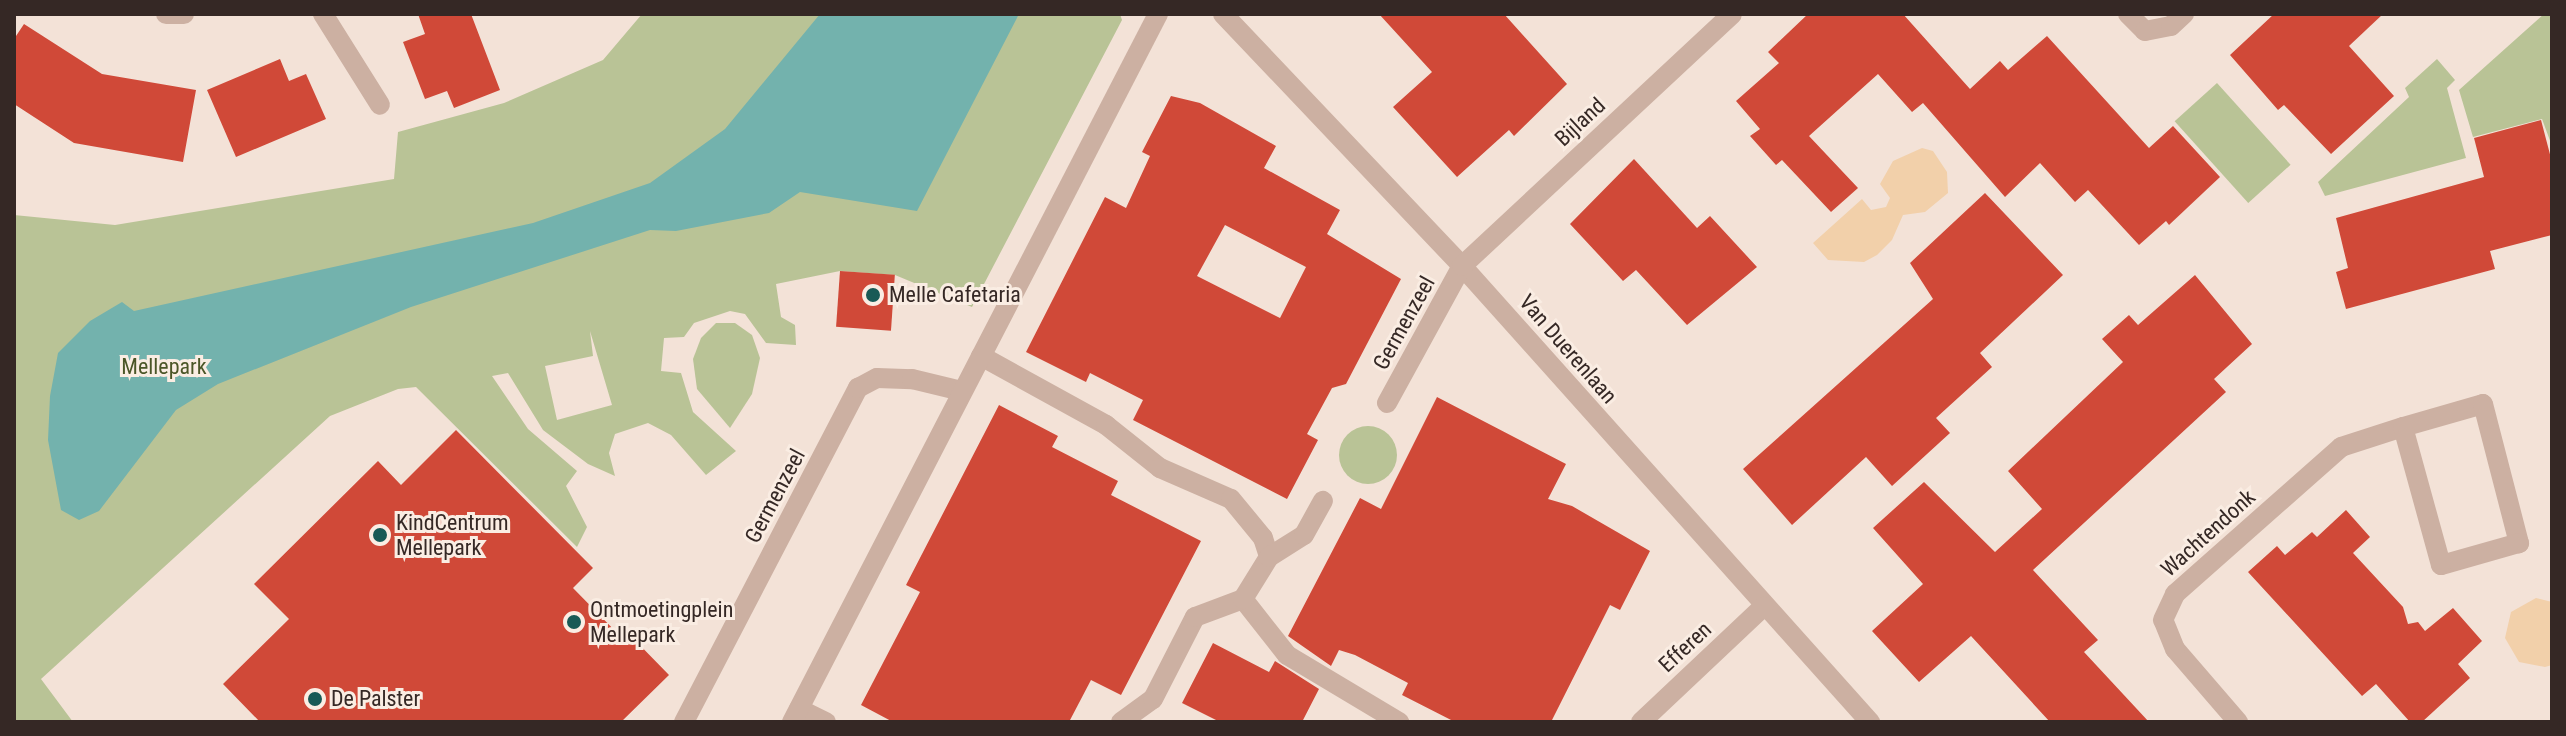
<!DOCTYPE html>
<html>
<head>
<meta charset="utf-8">
<style>
	body { margin:0 }
	#map { position:relative; width:2566px; height:736px; overflow:hidden; background:#f3e2d7; font-family:"Roboto Condensed",sans-serif }
	div>[style] { position:absolute }
	.green>* { inset:0; background:#b9c396; transform-origin:0 0 }
	.round { border-radius:50% }
	.sand>* { inset:0; background:#f2d0aa }
	.water>* { inset:0; background:#73b2ad }
	.building>* { inset:0; background:#d04938; transform-origin:0 0 }
	.minor>* { height:20px; margin:-10px; padding:0 10px; transform-origin:10px; border-radius:10px; background:#ccb0a2 }
	.dots>* { width:22px; height:22px; translate:-50% -50%; box-sizing:border-box; border:4px solid #faede3; border-radius:50% }
	span { translate:-50% -50%; white-space:nowrap; text-align:center; line-height:1.15; -webkit-text-stroke:6px #faede3; paint-order:stroke }
	.street-label { font-size:22px; color:#352825 }
	.poi-label { font-size:22px; color:#352825 }
	.left { translate:0 -50%; text-align:left }
	.park-label { font-size:22px; color:#4b5627 }
	.frame { position:absolute; inset:0; border:16px solid #352825; pointer-events:none }
</style>
</head>
<body>
<div id="map">
	<div class="green">
		<div style="clip-path:polygon(evenodd,642px 14px,1120px 14px,1122px 20px,972px 307px,895px 275px,840px 271px,776px 284px,781px 317px,795px 325px,796px 345px,766px 343px,745px 314px,730px 311px,694px 323px,684px 337px,664px 338px,661px 371px,681px 373px,693px 412px,736px 451px,706px 475px,671px 435px,648px 423px,615px 434px,609px 453px,615px 476px,588px 464px,543px 430px,508px 373px,492px 376px,528px 429px,577px 471px,566px 486px,587px 527px,577px 547px,416px 387px,398px 389px,330px 416px,41px 679px,73px 722px,14px 722px,14px 215px,115px 225px,394px 179px,398px 132px,504px 103px,603px 60px,642px 14px,590px 331px,612px 405px,557px 420px,545px 366px,593px 356px,590px 331px)"></div>
		<div style="clip-path:polygon(2544px 14px,2552px 14px,2552px 146px,2542px 119px,2473px 137px,2459px 90px)"></div>
		<div style="clip-path:polygon(2437px 59px,2455px 80px,2447px 88px,2466px 158px,2325px 196px,2318px 182px,2409px 97px,2405px 88px)"></div>
		<div style="left:2217px;top:83px;width:110px;height:57px;rotate:48deg"></div>
		<div style="clip-path:polygon(716px 323px,735px 323px,752px 335px,760px 358px,752px 394px,730px 428px,697px 389px,693px 359px,701px 338px)"></div>
		<div class="round" style="left:1339px;top:426px;width:58px;height:58px"></div>
	</div>
	<div class="sand">
		<div style="clip-path:polygon(1922px 148px,1933px 151px,1947px 172px,1948px 193px,1925px 212px,1903px 215px,1892px 240px,1877px 255px,1864px 262px,1828px 260px,1813px 243px,1862px 199px,1871px 210px,1886px 207px,1890px 198px,1880px 184px,1893px 161px)"></div>
		<div style="clip-path:polygon(2536px 598px,2552px 602px,2552px 665px,2545px 667px,2519px 662px,2505px 638px,2511px 612px)"></div>
	</div>
	<div class="water">
		<div style="clip-path:polygon(820px 14px,1019px 14px,917px 211px,800px 192px,769px 213px,676px 231px,650px 230px,411px 307px,218px 384px,176px 410px,99px 511px,79px 520px,61px 510px,48px 440px,50px 396px,58px 353px,90px 321px,122px 302px,134px 311px,533px 223px,650px 183px,725px 129px)"></div>
	</div>
	<div class="building">
		<div style="clip-path:polygon(418px 14px,471px 14px,500px 90px,454px 108px,447px 91px,425px 99px,403px 42px,425px 34px)"></div>
		<div style="clip-path:polygon(1379px 14px,1504px 14px,1567px 84px,1514px 136px,1509px 130px,1457px 177px,1393px 107px,1432px 72px)"></div>
		<div style="clip-path:polygon(1808px 14px,1903px 14px,1970px 89px,2000px 61px,2008px 70px,2047px 36px,2149px 148px,2173px 126px,2220px 177px,2169px 225px,2166px 221px,2139px 245px,2088px 190px,2075px 202px,2040px 163px,2005px 197px,1923px 103px,1912px 112px,1878px 74px,1809px 136px,1858px 188px,1831px 212px,1782px 160px,1776px 165px,1750px 136px,1760px 129px,1736px 101px,1779px 63px,1768px 52px)"></div>
		<div style="clip-path:polygon(2274px 14px,2383px 14px,2349px 46px,2394px 96px,2331px 154px,2284px 105px,2278px 110px,2230px 55px)"></div>
		<div style="clip-path:polygon(24px 24px,102px 74px,196px 90px,183px 162px,74px 143px,14px 104px,14px 39px)"></div>
		<div style="clip-path:polygon(280px 59px,289px 81px,306px 74px,326px 119px,236px 157px,207px 90px)"></div>
		<div style="clip-path:polygon(evenodd,1171px 96px,1200px 103px,1276px 146px,1264px 168px,1340px 210px,1327px 234px,1401px 279px,1346px 384px,1332px 388px,1307px 434px,1318px 440px,1287px 499px,1133px 420px,1143px 400px,1090px 373px,1086px 382px,1026px 352px,1105px 197px,1126px 208px,1150px 156px,1142px 152px,1171px 96px,1225px 225px,1306px 267px,1280px 318px,1197px 276px,1225px 225px)"></div>
		<div style="clip-path:polygon(2541px 120px,2552px 162px,2552px 235px,2490px 251px,2495px 269px,2346px 309px,2336px 272px,2348px 268px,2336px 218px,2484px 177px,2474px 138px)"></div>
		<div style="clip-path:polygon(1634px 159px,1697px 228px,1710px 216px,1757px 267px,1687px 325px,1636px 270px,1623px 281px,1570px 224px)"></div>
		<div style="clip-path:polygon(1985px 193px,2063px 275px,1980px 353px,1992px 367px,1936px 418px,1950px 433px,1892px 486px,1866px 457px,1792px 525px,1743px 469px,1933px 299px,1910px 263px)"></div>
		<div style="left:840px;top:271px;width:55px;height:56px;rotate:4deg"></div>
		<div style="clip-path:polygon(2195px 275px,2252px 344px,2214px 379px,2226px 392px,2033px 570px,2098px 640px,2084px 652px,2149px 722px,2050px 722px,1971px 636px,1919px 682px,1872px 631px,1923px 584px,1873px 528px,1924px 482px,1995px 552px,2042px 509px,2008px 471px,2123px 362px,2102px 339px,2129px 315px,2138px 325px)"></div>
		<div style="clip-path:polygon(1437px 397px,1566px 464px,1548px 499px,1572px 506px,1650px 551px,1620px 610px,1610px 605px,1551px 722px,1455px 722px,1402px 695px,1408px 683px,1355px 655px,1339px 650px,1331px 666px,1288px 636px,1360px 498px,1381px 509px)"></div>
		<div style="clip-path:polygon(999px 405px,1058px 436px,1052px 447px,1118px 481px,1111px 495px,1201px 541px,1121px 695px,1091px 680px,1069px 722px,893px 722px,861px 705px,920px 592px,906px 585px)"></div>
		<div style="clip-path:polygon(456px 430px,593px 568px,573px 588px,623px 639px,628px 633px,669px 675px,621px 722px,260px 722px,223px 684px,289px 619px,254px 584px,378px 461px,401px 485px)"></div>
		<div style="clip-path:polygon(2346px 510px,2370px 537px,2353px 553px,2403px 607px,2408px 624px,2418px 622px,2425px 631px,2453px 608px,2482px 641px,2458px 664px,2470px 678px,2422px 722px,2410px 722px,2376px 684px,2362px 696px,2248px 572px,2277px 546px,2285px 555px,2312px 532px,2317px 537px)"></div>
		<div style="clip-path:polygon(1213px 643px,1269px 672px,1275px 661px,1319px 689px,1302px 722px,1220px 722px,1182px 703px)"></div>
	</div>
	<div class="minor">
		<div style="left:166px;top:14px;width:18px"></div>
		<div style="left:323px;top:14px;width:107px;rotate:57.9deg"></div>
		<div style="left:1223px;top:14px;width:347px;rotate:46.5deg"></div>
		<div style="left:1462px;top:266px;width:612px;rotate:48.18deg"></div>
		<div style="left:2128px;top:14px;width:24px;rotate:45deg"></div>
		<div style="left:2145px;top:31px;width:26px;rotate:-11deg"></div>
		<div style="left:2171px;top:26px;width:18px;rotate:-43deg"></div>
		<div style="left:981px;top:356px;width:143px;rotate:28.9deg"></div>
		<div style="left:1106px;top:425px;width:69px;rotate:38.5deg"></div>
		<div style="left:1160px;top:468px;width:77px;rotate:23.6deg"></div>
		<div style="left:1231px;top:499px;width:50px;rotate:50.6deg"></div>
		<div style="left:1263px;top:538px;width:20px;rotate:72deg"></div>
		<div style="left:1387px;top:403px;width:156px;rotate:-61.3deg"></div>
		<div style="left:1462px;top:266px;width:369px;rotate:-43deg"></div>
		<div style="left:1243px;top:599px;width:71px;rotate:51.8deg"></div>
		<div style="left:1287px;top:655px;width:131px;rotate:30.9deg"></div>
		<div style="left:799px;top:709px;width:30px;rotate:26deg"></div>
		<div style="left:684px;top:722px;width:377px;rotate:-62.5deg"></div>
		<div style="left:858px;top:388px;width:21px;rotate:-28deg"></div>
		<div style="left:877px;top:378px;width:35px;rotate:2deg"></div>
		<div style="left:912px;top:379px;width:51px;rotate:13.5deg"></div>
		<div style="left:792px;top:722px;width:797px;rotate:-62.66deg"></div>
		<div style="left:1121px;top:722px;width:39px;rotate:-36deg"></div>
		<div style="left:1153px;top:699px;width:92px;rotate:-62.9deg"></div>
		<div style="left:1195px;top:617px;width:51px;rotate:-20.6deg"></div>
		<div style="left:1243px;top:599px;width:49px;rotate:-58.2deg"></div>
		<div style="left:1269px;top:557px;width:41px;rotate:-32.2deg"></div>
		<div style="left:1304px;top:535px;width:39px;rotate:-61deg"></div>
		<div style="left:1641px;top:722px;width:168px;rotate:-43.3deg"></div>
		<div style="left:2238px;top:722px;width:96px;rotate:-130.8deg"></div>
		<div style="left:2175px;top:649px;width:31px;rotate:-112deg"></div>
		<div style="left:2163px;top:620px;width:29px;rotate:-65deg"></div>
		<div style="left:2175px;top:594px;width:222px;rotate:-41.5deg"></div>
		<div style="left:2341px;top:447px;width:65px;rotate:-17.9deg"></div>
		<div style="left:2403px;top:427px;width:83px;rotate:-16deg"></div>
		<div style="left:2483px;top:404px;width:144px;rotate:75.5deg"></div>
		<div style="left:2519px;top:543px;width:81px;rotate:164.2deg"></div>
		<div style="left:2441px;top:565px;width:143px;rotate:-105.4deg"></div>
	</div>
	<div class="dots">
		<div style="left:873px;top:295px;background:#185a56"></div>
		<div style="left:380px;top:535px;background:#185a56"></div>
		<div style="left:574px;top:622px;background:#185a56"></div>
		<div style="left:315px;top:699px;background:#185a56"></div>
	</div>
	<div class="street-label">
		<span style="left:1580px;top:122px;rotate:-43deg">Bijland</span>
		<span style="left:1404px;top:323px;rotate:-61deg">Germenzeel</span>
		<span style="left:1568px;top:349px;rotate:49deg">Van Duerenlaan</span>
		<span style="left:775px;top:496px;rotate:-62deg">Germenzeel</span>
		<span style="left:2208px;top:533px;rotate:-42deg">Wachtendonk</span>
		<span style="left:1685px;top:647px;rotate:-43deg">Efferen</span>
	</div>
	<div class="poi-label">
		<span class="left" style="left:889px;top:295px">Melle Cafetaria</span>
		<span class="left" style="left:396px;top:535px">KindCentrum<br>Mellepark</span>
		<span class="left" style="left:590px;top:622px">Ontmoetingplein<br>Mellepark</span>
		<span class="left" style="left:331px;top:699px">De Palster</span>
	</div>
	<div class="park-label">
		<span style="left:164px;top:367px">Mellepark</span>
	</div>
	<div class="frame"></div>
</div>
</body>
</html>
